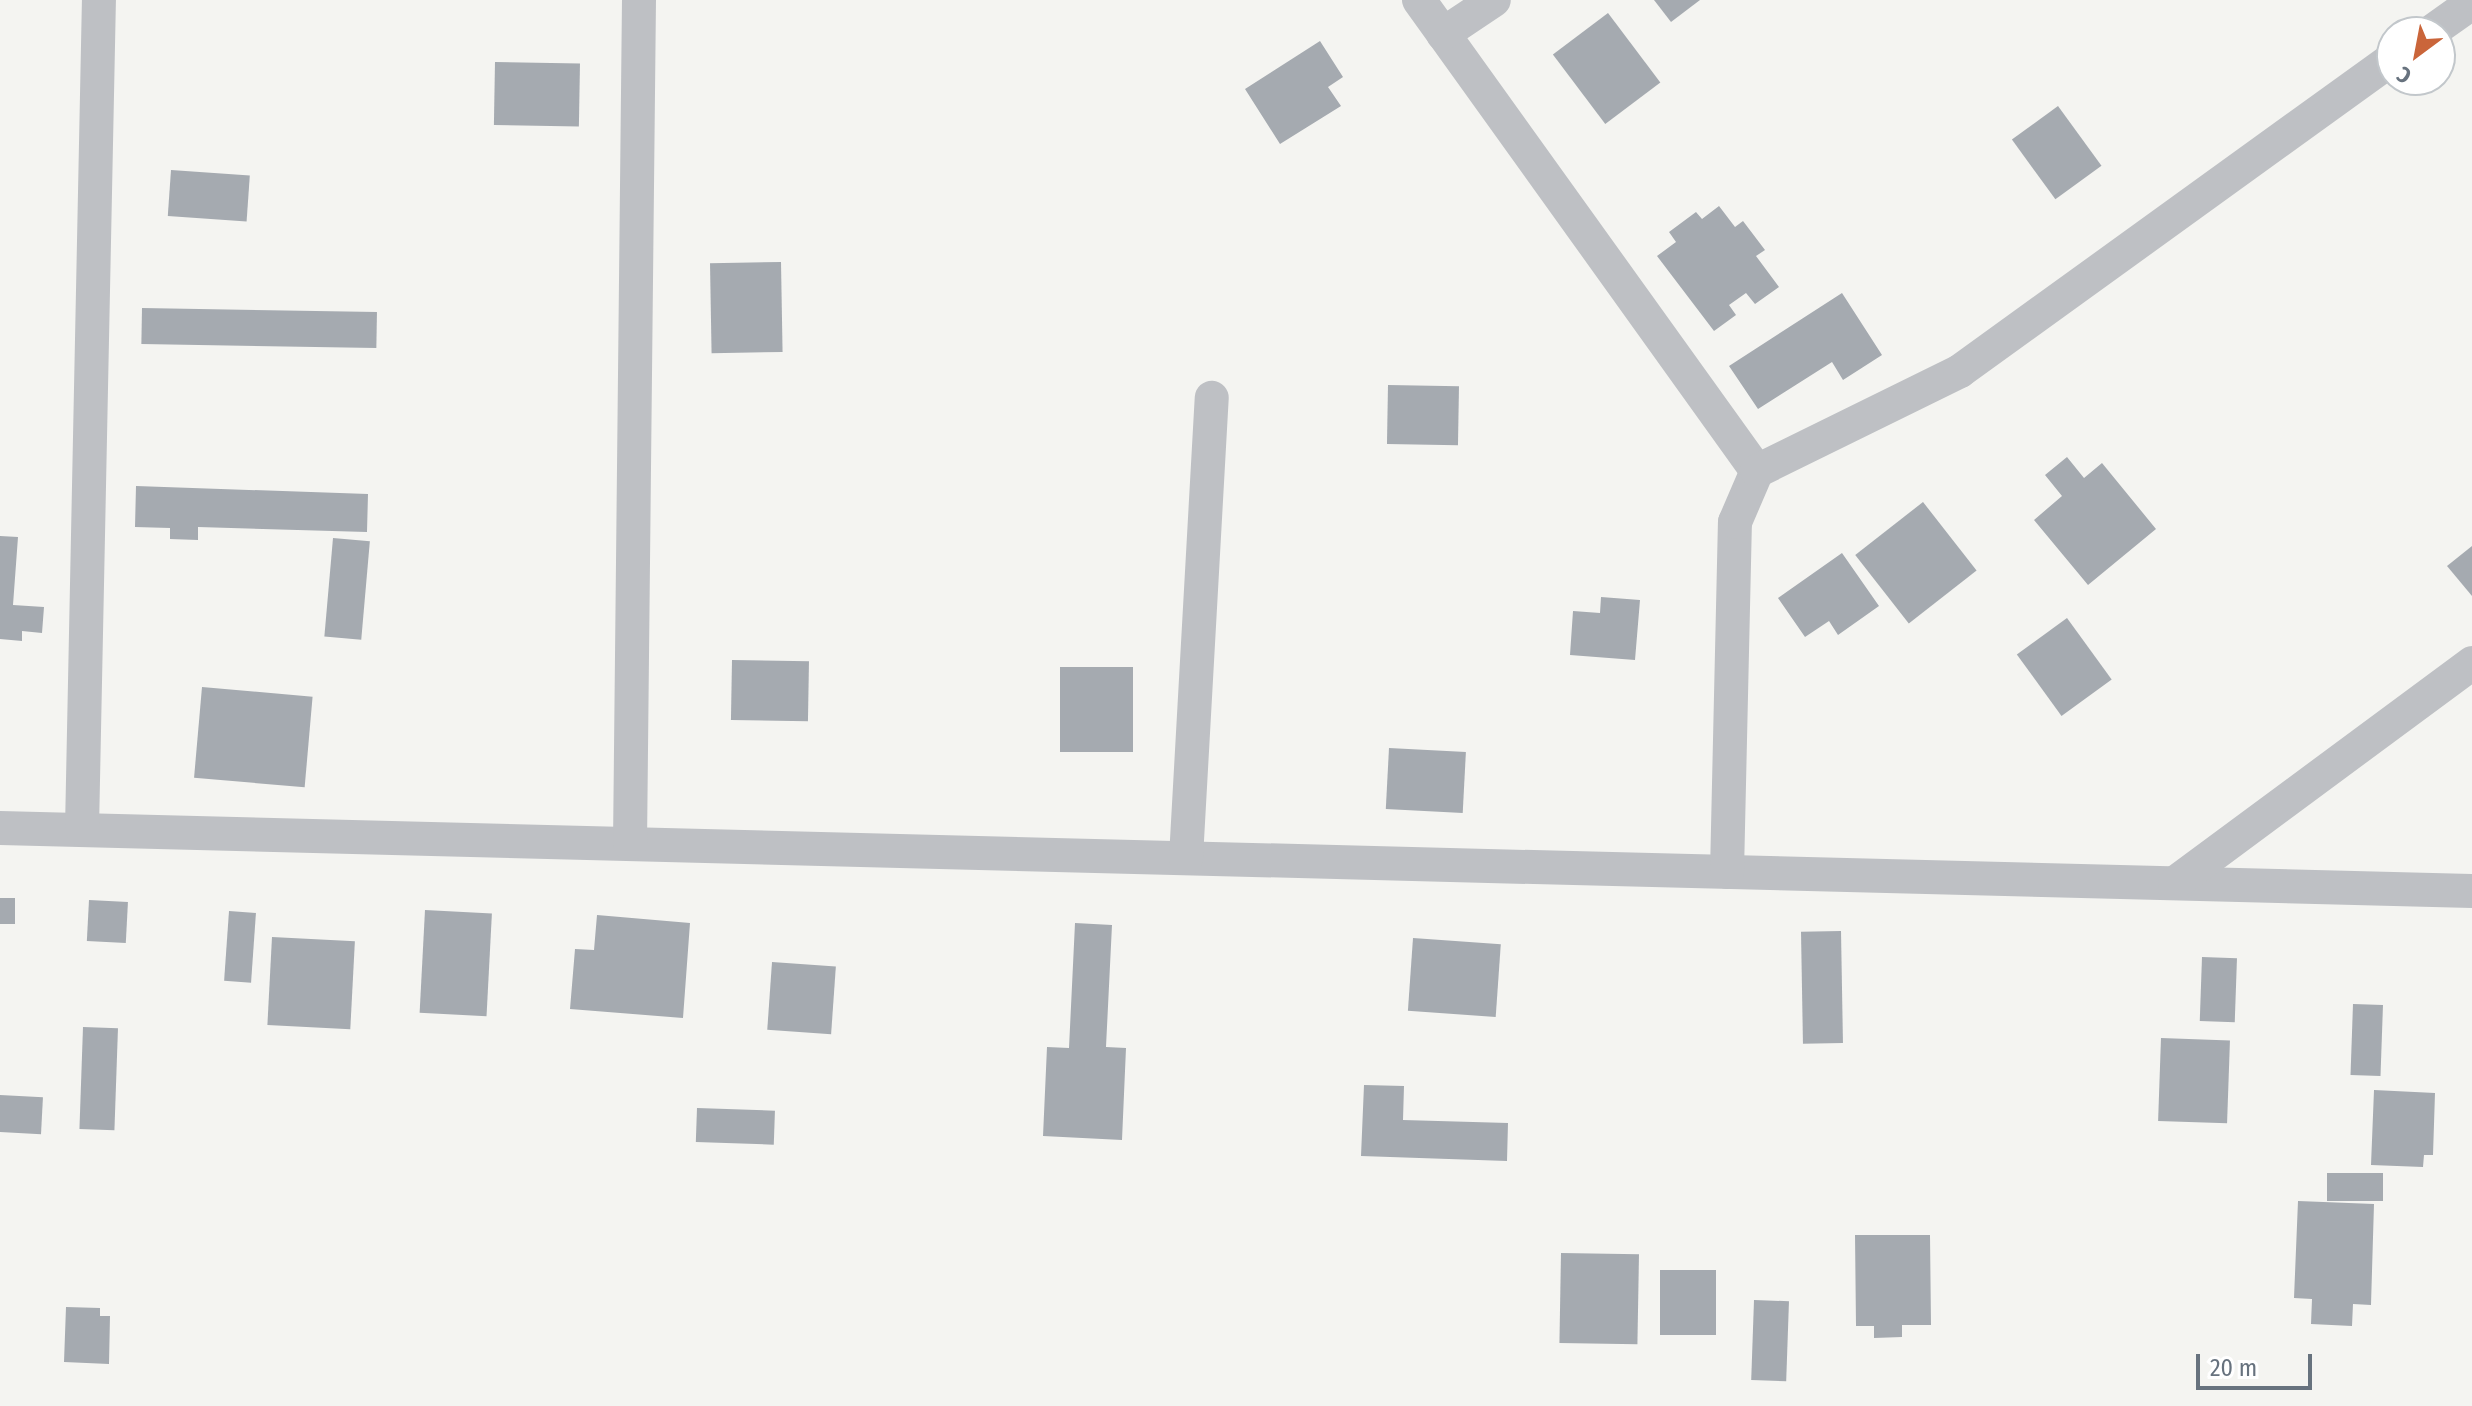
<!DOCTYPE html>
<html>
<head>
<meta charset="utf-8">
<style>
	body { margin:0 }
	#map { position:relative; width:2472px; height:1406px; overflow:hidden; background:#f4f4f1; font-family:"Fira Sans Condensed",sans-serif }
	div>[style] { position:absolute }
	.building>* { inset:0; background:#a5aab0; transform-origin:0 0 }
	.street>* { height:34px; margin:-17px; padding:0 17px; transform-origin:17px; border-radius:17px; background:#bec0c4 }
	span { translate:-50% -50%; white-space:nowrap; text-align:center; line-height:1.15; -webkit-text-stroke:8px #fff; paint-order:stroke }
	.north { position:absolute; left:2376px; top:16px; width:80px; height:80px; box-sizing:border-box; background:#fff; border:2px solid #c2c7cb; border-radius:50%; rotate:212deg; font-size:22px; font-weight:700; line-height:32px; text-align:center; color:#67727e }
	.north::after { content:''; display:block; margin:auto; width:28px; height:36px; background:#ca653a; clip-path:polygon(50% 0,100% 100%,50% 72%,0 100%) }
	.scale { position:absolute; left:2196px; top:1354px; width:116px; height:36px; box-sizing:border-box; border:4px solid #67727e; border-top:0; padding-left:10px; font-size:24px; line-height:28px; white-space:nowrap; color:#67727e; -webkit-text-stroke:6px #fff; paint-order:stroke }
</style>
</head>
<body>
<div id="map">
	<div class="building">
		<div style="clip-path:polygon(1654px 0,1700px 0,1671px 22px)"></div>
		<div style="left:1608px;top:13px;width:87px;height:69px;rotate:53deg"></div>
		<div style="clip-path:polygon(1320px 41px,1343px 77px,1328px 87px,1341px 106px,1280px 144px,1245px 89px)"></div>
		<div style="left:495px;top:62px;width:85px;height:63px;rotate:1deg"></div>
		<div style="left:2058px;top:106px;width:74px;height:57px;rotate:54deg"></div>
		<div style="left:171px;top:170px;width:79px;height:46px;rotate:4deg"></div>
		<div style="clip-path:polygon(1719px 206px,1735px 227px,1743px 221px,1765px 250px,1756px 256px,1779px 287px,1755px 304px,1746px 293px,1729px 305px,1736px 315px,1714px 331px,1657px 256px,1676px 242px,1669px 232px,1696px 212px,1702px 219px)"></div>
		<div style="left:781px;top:262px;width:90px;height:71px;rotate:89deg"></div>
		<div style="clip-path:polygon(1842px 293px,1882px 355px,1843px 380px,1832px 362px,1758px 409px,1729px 366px)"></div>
		<div style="left:142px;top:308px;width:235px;height:36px;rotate:1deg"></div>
		<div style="left:1388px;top:385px;width:71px;height:59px;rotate:1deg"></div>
		<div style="clip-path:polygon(2067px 457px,2084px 478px,2102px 463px,2156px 529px,2088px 585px,2034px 520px,2062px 496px,2045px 475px)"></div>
		<div style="clip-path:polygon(136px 486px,368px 494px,367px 532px,198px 527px,198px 540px,170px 539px,170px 528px,135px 527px)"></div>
		<div style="left:1923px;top:502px;width:87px;height:86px;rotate:52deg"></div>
		<div style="clip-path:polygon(0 536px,18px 537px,13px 605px,44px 607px,42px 633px,22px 631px,22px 641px,0 639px)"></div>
		<div style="left:333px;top:538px;width:37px;height:99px;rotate:5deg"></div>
		<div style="clip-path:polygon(2472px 546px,2472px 596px,2447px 566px)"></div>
		<div style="clip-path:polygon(1842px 553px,1879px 606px,1838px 635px,1829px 621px,1805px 637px,1778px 598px)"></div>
		<div style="clip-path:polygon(1601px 597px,1640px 600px,1635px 660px,1570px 655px,1573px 611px,1600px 613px)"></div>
		<div style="left:2067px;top:618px;width:76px;height:62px;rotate:54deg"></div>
		<div style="left:732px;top:660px;width:77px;height:60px;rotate:1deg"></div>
		<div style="left:1060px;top:667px;width:73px;height:85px"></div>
		<div style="left:202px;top:687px;width:111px;height:91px;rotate:5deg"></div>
		<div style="left:1389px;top:748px;width:77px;height:61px;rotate:3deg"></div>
		<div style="left:0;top:898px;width:15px;height:26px"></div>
		<div style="left:89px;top:900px;width:39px;height:41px;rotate:3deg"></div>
		<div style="left:425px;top:910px;width:67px;height:103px;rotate:3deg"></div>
		<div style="left:229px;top:911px;width:27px;height:70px;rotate:4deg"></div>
		<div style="clip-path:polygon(597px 915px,690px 923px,683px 1018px,570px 1009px,575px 949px,594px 950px)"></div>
		<div style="clip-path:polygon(1075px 923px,1112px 925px,1106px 1047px,1126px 1048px,1122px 1140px,1043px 1136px,1047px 1047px,1069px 1048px)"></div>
		<div style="left:1841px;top:931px;width:112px;height:40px;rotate:89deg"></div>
		<div style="left:272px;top:937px;width:83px;height:88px;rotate:3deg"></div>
		<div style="left:1413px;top:938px;width:88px;height:73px;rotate:4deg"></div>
		<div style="left:2202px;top:957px;width:35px;height:64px;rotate:2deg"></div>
		<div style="left:772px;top:962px;width:64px;height:68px;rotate:4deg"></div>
		<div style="left:2353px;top:1004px;width:30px;height:71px;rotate:2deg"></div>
		<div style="left:83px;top:1027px;width:35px;height:102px;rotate:2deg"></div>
		<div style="left:2161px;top:1038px;width:69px;height:83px;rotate:2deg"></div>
		<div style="clip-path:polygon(1364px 1085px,1404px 1086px,1403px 1120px,1508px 1123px,1507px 1161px,1361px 1156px)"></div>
		<div style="clip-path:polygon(2374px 1090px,2435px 1093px,2433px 1155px,2424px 1155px,2423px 1167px,2371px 1165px)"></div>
		<div style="left:0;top:1095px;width:43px;height:37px;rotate:3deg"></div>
		<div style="left:697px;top:1108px;width:78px;height:34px;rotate:2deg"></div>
		<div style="left:2327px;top:1173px;width:56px;height:28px"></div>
		<div style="clip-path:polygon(2298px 1201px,2374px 1204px,2371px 1305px,2353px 1304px,2352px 1326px,2311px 1324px,2312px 1299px,2294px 1298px)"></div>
		<div style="clip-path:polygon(1855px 1235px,1930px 1235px,1931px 1325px,1902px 1325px,1902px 1337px,1874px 1338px,1874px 1326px,1856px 1326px)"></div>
		<div style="left:1561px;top:1253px;width:78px;height:90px;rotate:1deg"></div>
		<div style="left:1660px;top:1270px;width:56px;height:65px"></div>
		<div style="left:1754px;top:1300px;width:35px;height:80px;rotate:2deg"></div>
		<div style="clip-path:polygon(66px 1307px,100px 1308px,100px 1316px,110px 1316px,109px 1364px,64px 1362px)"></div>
	</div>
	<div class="street">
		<div style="left:1419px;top:0;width:580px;rotate:54.34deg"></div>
		<div style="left:2431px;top:32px;width:50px;rotate:-35.3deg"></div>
		<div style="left:1443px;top:34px;width:61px;rotate:-33.7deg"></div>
		<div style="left:0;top:828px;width:2473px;rotate:1.46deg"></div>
		<div style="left:82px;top:829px;width:829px;rotate:-88.83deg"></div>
		<div style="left:630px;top:844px;width:844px;rotate:-89.39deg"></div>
		<div style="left:1186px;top:858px;width:461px;rotate:-86.8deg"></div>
		<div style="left:1727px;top:872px;width:350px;rotate:-88.7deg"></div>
		<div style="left:1735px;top:522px;width:56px;rotate:-66.7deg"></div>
		<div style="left:1757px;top:471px;width:226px;rotate:-26.2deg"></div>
		<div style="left:1960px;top:371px;width:533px;rotate:-35.84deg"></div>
		<div style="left:2175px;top:883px;width:370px;rotate:-36.5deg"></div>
	</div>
	<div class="north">С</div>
	<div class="scale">20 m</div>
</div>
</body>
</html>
